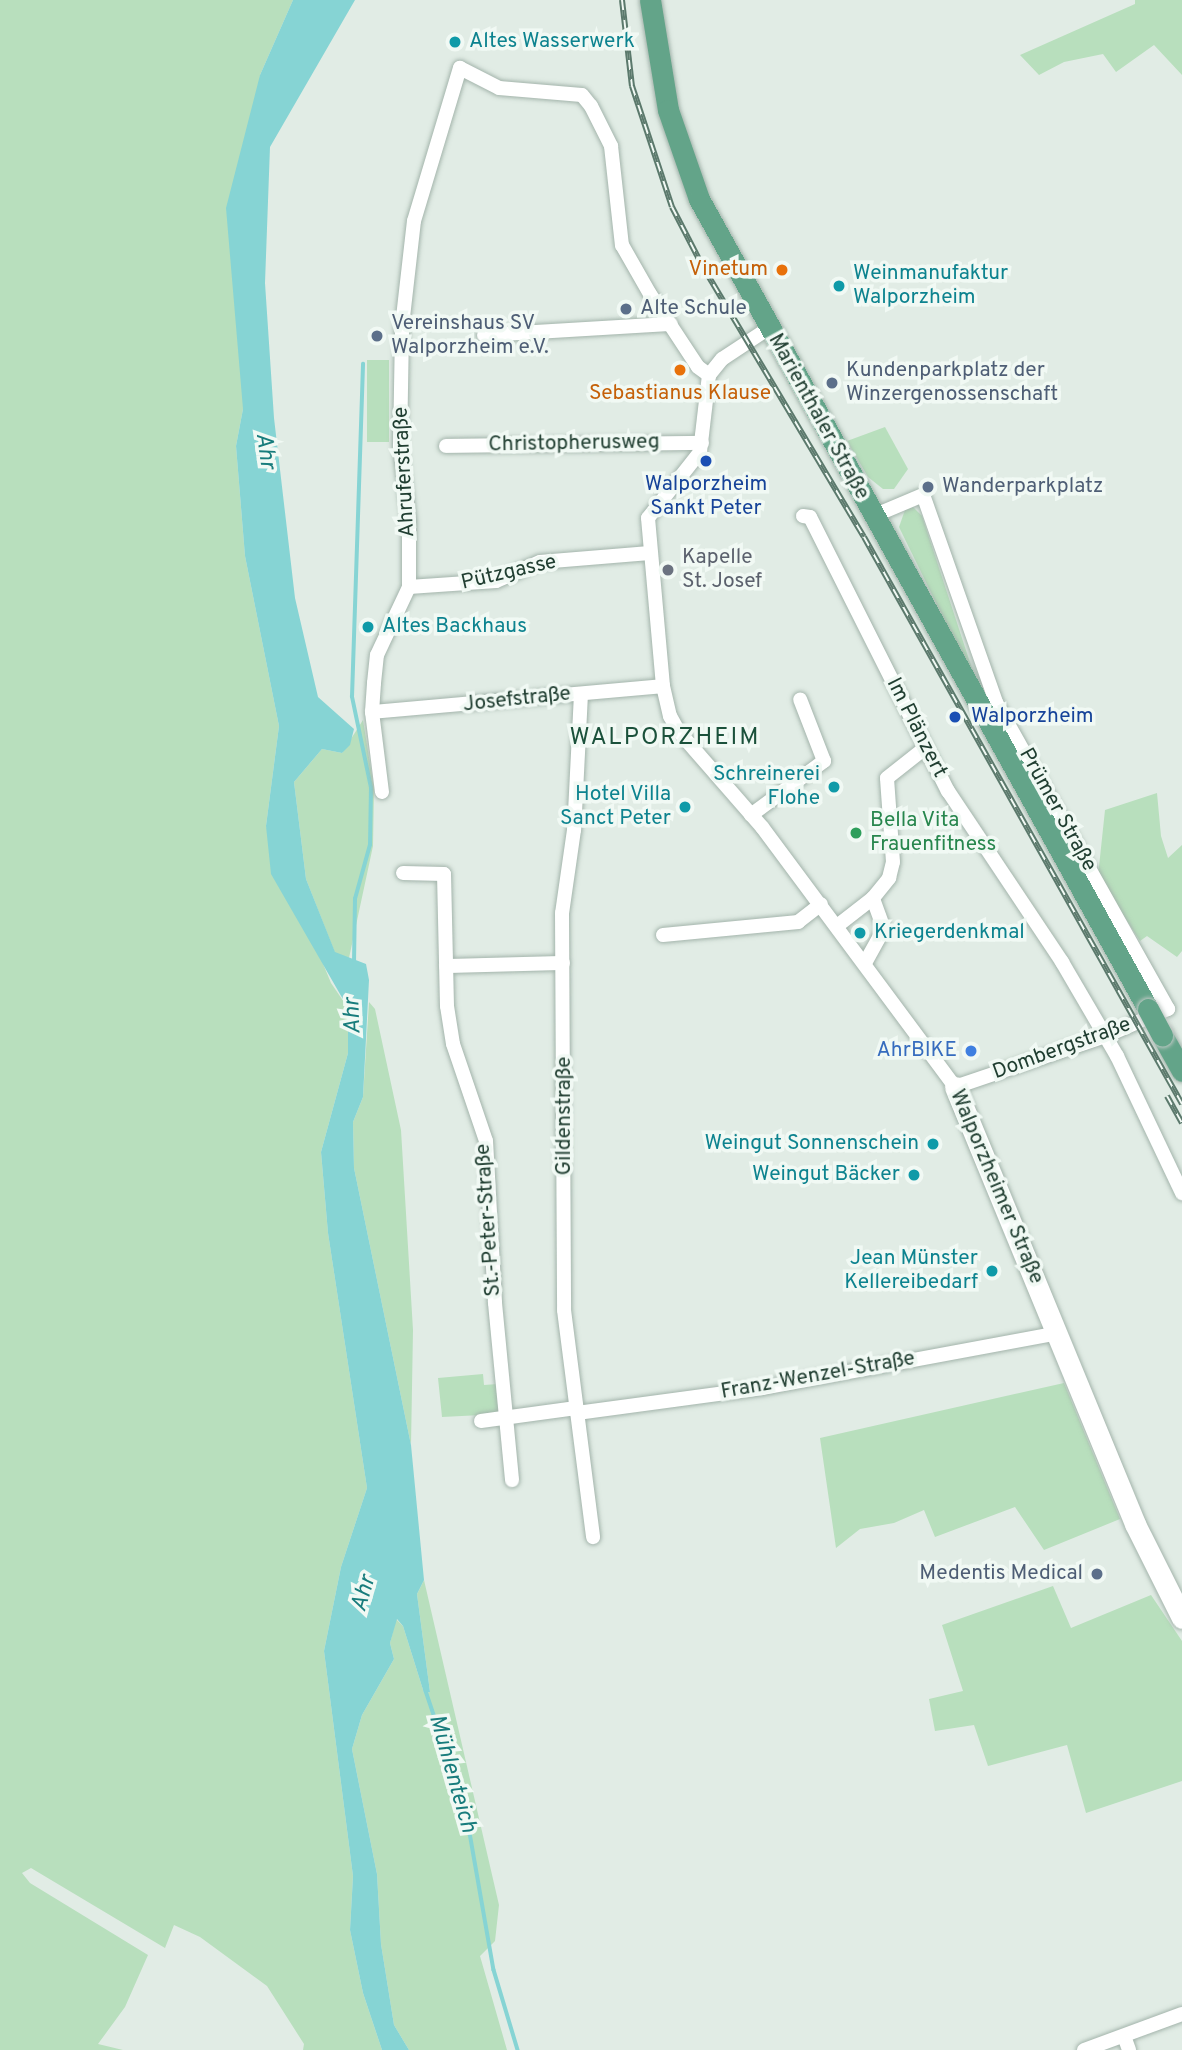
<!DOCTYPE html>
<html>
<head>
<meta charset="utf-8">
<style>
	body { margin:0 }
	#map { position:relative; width:1182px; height:2050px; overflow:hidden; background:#e1ece5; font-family:Overpass,sans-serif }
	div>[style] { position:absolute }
	.green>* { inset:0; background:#b8dfbd; transform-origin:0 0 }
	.water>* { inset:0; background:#86d4d4 }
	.stream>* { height:3.5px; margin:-1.75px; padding:0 1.75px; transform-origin:1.75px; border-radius:1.75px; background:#86d4d4 }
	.roads { filter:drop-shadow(0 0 2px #a3b4ab) drop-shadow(0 0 2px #a3b4ab) }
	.street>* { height:14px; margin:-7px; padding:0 7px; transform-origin:7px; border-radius:7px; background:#fff }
	.secondary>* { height:21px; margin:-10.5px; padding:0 10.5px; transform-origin:10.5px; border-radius:10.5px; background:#fff }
	.primary>* { height:21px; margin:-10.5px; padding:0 10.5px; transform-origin:10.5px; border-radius:10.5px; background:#63a489 }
	.rail>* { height:6px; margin-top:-3px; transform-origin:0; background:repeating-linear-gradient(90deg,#f1f9f4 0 10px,#5b796c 0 20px); box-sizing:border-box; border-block:2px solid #5b796c }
	.bridges { filter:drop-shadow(0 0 2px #c1c9c5) drop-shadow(0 0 2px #c1c9c5) }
	.primary-bridge>* { height:21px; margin:-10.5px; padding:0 10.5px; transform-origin:10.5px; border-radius:10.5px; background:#63a489 }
	.dots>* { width:19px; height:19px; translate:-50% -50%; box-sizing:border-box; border:4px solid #f1f9f4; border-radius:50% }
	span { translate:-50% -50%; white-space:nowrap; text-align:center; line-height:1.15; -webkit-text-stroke:7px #f1f9f4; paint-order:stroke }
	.culture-label { font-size:21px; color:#0d838f }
	.left { translate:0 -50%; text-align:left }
	.right { translate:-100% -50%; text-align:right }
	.food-label { font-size:21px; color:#c56008 }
	.service-label { font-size:21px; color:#4e5e75 }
	.street-label { font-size:21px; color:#203e31 }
	.transit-label { font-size:21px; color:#164399 }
	.worship-label { font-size:21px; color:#5b616d }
	.leisure-label { font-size:21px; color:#27864d }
	.shop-label { font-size:21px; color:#366cbe }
	.water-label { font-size:23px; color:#187c7c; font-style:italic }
	.quarter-label { font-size:24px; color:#1b513b; letter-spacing:2px }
</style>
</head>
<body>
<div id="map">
	<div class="green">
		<div style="clip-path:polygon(0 0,293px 0,260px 75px,243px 409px,236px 446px,245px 556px,279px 726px,266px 826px,331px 983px,348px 1008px,348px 1053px,321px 1152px,328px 1233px,367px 1488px,341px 1567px,324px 1651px,353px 1876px,350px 1930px,363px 1993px,382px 2050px,303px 2050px,304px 2044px,267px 1986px,200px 1937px,174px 1925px,165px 1948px,31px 1868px,22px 1873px,30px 1883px,148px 1955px,125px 2007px,98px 2044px,123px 2050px,0 2050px)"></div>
		<div style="clip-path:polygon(1135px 0,1182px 0,1182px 75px,1154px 45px,1116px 72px,1103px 54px,1064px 62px,1039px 75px,1020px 55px,1135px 4px)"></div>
		<div style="left:389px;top:360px;width:82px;height:22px;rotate:90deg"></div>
		<div style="clip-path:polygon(885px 427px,908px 469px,894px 489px,883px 489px,868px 477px,847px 441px)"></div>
		<div style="clip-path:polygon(913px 507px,922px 516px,980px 693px,899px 527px,905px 510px)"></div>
		<div style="clip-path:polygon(363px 720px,374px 789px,373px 846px,349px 958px,335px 953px,306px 879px,294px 782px,322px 749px,342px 753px)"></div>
		<div style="clip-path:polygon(1157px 793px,1161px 836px,1168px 858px,1182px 845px,1182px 951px,1177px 957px,1147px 936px,1140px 941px,1098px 876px,1105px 810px)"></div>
		<div style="clip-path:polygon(369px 1002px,375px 1009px,401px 1130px,413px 1330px,411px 1445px,354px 1168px,353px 1122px,363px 1097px)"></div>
		<div style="clip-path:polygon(483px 1374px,484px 1385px,498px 1384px,501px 1414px,442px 1417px,438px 1378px)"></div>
		<div style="clip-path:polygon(1064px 1383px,1120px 1519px,1044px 1550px,1015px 1507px,935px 1537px,924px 1510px,894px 1523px,860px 1529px,836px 1548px,820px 1438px)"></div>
		<div style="clip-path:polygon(424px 1580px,499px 1905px,495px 1941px,480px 1956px,507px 2050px,409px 2050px,394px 2025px,381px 1944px,377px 1874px,352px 1749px,362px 1715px,394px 1659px,390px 1643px,396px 1619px,403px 1626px,424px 1693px,430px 1692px,417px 1594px)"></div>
		<div style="clip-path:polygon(1053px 1586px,1071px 1628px,1151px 1595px,1182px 1641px,1182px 1781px,1086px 1813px,1067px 1745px,988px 1766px,974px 1725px,935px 1731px,929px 1699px,963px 1691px,942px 1625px)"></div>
	</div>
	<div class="water">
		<div style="clip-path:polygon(293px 0,355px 0,270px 147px,265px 283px,274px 418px,295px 598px,318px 697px,354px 729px,350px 745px,342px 753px,322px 749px,294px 782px,306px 879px,335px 952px,366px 964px,369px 980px,363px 1097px,353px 1122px,354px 1168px,411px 1445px,424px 1580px,417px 1594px,430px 1692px,424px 1693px,403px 1626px,397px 1619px,390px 1643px,394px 1659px,362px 1715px,352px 1749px,377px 1874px,381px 1944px,394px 2025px,409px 2050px,382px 2050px,363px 1993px,350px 1930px,353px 1876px,324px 1651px,341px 1567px,367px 1488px,328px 1233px,321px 1152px,348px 1053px,348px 1008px,271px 874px,266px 826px,279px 726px,245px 556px,236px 446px,243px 409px,226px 208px,260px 75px)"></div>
	</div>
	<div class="stream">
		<div style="left:354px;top:963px;width:64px;rotate:-89.1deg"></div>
		<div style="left:355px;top:899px;width:56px;rotate:-74.5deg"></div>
		<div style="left:370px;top:845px;width:57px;rotate:-89deg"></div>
		<div style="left:371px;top:788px;width:93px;rotate:-101.8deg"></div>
		<div style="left:352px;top:697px;width:333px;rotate:-88.1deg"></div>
		<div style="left:426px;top:1691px;width:126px;rotate:71.4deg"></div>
		<div style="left:466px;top:1810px;width:162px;rotate:80.1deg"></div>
		<div style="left:494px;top:1970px;width:84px;rotate:73.3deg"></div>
	</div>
	<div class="roads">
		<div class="street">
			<div style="left:769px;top:328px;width:56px;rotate:146.6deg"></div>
			<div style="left:722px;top:359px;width:21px;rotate:129deg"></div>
			<div style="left:709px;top:375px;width:78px;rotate:96.7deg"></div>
			<div style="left:700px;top:452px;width:84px;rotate:128.2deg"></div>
			<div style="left:648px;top:518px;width:169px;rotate:84.9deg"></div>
			<div style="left:663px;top:686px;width:31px;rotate:77deg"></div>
			<div style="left:670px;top:716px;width:18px;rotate:61deg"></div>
			<div style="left:679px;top:732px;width:126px;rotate:48.9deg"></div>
			<div style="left:762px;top:827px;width:324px;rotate:53.4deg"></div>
			<div style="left:955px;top:1087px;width:156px;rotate:-18.7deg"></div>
			<div style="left:1103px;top:1037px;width:71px;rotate:-23.3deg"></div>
			<div style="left:1168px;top:1009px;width:352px;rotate:-119.3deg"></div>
			<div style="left:996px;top:702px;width:219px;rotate:-109.4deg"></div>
			<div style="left:923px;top:495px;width:54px;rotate:157.2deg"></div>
			<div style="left:484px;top:335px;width:187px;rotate:-3.4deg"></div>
			<div style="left:446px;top:446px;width:256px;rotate:-0.7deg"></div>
			<div style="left:803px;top:516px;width:7px;rotate:8deg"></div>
			<div style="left:810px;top:517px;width:307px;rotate:63.3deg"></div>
			<div style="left:948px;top:791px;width:206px;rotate:56.3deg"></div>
			<div style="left:1062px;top:962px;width:109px;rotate:59.7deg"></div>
			<div style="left:1117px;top:1056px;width:152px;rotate:64.6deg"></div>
			<div style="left:409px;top:587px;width:87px;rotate:-3.9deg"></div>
			<div style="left:496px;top:581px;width:48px;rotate:-23.4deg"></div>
			<div style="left:540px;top:562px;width:110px;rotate:-4.7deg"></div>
			<div style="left:581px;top:694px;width:136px;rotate:92.9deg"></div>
			<div style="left:574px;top:830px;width:84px;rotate:98.2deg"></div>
			<div style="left:562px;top:913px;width:397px;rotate:89.7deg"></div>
			<div style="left:564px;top:1310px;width:229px;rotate:82.7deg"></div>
			<div style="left:372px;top:712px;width:292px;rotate:-5.1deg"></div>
			<div style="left:382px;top:792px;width:81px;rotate:-97.1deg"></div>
			<div style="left:372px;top:712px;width:29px;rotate:-86deg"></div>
			<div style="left:374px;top:683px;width:28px;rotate:-84deg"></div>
			<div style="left:377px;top:655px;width:75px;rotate:-64.8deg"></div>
			<div style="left:409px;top:587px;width:66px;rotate:-90deg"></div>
			<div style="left:409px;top:521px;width:76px;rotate:-96.8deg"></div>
			<div style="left:400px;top:446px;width:120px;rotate:-89deg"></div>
			<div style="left:402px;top:326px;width:106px;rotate:-83.5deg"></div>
			<div style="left:414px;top:221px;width:160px;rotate:-73.3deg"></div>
			<div style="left:460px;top:68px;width:44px;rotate:27.1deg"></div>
			<div style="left:499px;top:88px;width:83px;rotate:4.8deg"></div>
			<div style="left:582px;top:95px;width:14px;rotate:51deg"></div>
			<div style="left:591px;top:106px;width:45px;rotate:63.4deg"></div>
			<div style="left:611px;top:146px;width:100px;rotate:83.7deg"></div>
			<div style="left:622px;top:245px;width:56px;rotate:60.3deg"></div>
			<div style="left:650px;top:294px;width:87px;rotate:56.7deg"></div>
			<div style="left:698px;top:367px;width:14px;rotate:36deg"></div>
			<div style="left:751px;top:815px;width:91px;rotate:-36.5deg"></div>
			<div style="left:824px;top:761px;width:66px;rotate:-111.2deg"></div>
			<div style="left:403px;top:873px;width:41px;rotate:1.4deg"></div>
			<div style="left:444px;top:874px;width:132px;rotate:88.7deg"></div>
			<div style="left:447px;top:1006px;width:38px;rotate:81deg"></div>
			<div style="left:453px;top:1044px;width:102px;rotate:71.2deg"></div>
			<div style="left:486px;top:1141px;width:162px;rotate:86.8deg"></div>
			<div style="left:495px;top:1303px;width:178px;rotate:84.5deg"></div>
			<div style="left:837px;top:926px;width:46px;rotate:-37.9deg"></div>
			<div style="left:873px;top:898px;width:26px;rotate:-51deg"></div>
			<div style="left:889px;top:878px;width:16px;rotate:-76deg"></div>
			<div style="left:893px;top:862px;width:84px;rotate:-94.1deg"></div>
			<div style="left:887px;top:778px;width:48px;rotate:-38.3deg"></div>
			<div style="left:663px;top:935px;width:136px;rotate:-5.5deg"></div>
			<div style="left:798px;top:922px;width:29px;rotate:-38deg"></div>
			<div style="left:865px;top:963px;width:39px;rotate:-61deg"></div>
			<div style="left:884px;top:929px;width:33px;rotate:-110deg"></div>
			<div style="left:446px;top:966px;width:117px;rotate:-1.5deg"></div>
			<div style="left:577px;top:1413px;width:187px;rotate:-7.7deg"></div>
			<div style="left:762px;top:1388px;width:301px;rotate:-10.5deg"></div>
			<div style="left:481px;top:1421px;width:96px;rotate:-7.8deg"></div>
			<div style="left:1124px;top:2036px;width:15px;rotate:70deg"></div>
			<div style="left:1084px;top:2050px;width:104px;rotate:-20.2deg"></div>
		</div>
		<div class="secondary">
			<div style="left:955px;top:1087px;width:473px;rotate:67.6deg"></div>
			<div style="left:1135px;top:1524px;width:105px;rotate:63.4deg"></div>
		</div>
		<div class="primary">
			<div style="left:650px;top:0;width:111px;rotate:80.7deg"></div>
			<div style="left:668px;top:110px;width:94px;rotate:70.8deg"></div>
			<div style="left:699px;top:199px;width:926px;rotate:61deg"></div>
			<div style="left:1162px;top:1035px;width:41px;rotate:60.9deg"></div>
		</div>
	</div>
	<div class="rail">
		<div style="left:622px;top:0;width:87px;rotate:83.4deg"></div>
		<div style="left:632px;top:86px;width:127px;rotate:71.7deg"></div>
		<div style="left:672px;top:207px;width:68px;rotate:62.7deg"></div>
		<div style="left:703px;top:267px;width:314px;rotate:59.2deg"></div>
		<div style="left:864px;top:537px;width:650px;rotate:60.71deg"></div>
		<div style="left:1167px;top:1096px;width:31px;rotate:61deg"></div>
	</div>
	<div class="bridges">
		<div class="primary-bridge">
			<div style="left:1148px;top:1009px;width:30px;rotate:62deg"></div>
		</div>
	</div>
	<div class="dots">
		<div style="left:455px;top:42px;background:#0f9aa8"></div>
		<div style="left:782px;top:270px;background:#e8710a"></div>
		<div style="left:839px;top:286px;background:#0f9aa8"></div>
		<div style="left:626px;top:309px;background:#5c6f8a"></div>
		<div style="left:377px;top:336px;background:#5c6f8a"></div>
		<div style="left:680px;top:370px;background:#e8710a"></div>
		<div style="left:832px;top:383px;background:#5c6f8a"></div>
		<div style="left:706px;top:461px;background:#1a4fb4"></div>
		<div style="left:928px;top:487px;background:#5c6f8a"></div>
		<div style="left:668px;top:570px;background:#6b7280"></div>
		<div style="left:368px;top:627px;background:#0f9aa8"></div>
		<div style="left:955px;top:717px;background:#1a4fb4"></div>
		<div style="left:834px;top:787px;background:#0f9aa8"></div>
		<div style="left:685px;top:807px;background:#0f9aa8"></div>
		<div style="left:856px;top:833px;background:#2e9e5b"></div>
		<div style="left:860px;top:933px;background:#0f9aa8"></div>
		<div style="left:971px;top:1051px;background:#3f7fe0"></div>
		<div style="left:933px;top:1144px;background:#0f9aa8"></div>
		<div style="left:914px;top:1175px;background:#0f9aa8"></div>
		<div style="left:992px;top:1271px;background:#0f9aa8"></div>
		<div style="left:1097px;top:1574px;background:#5c6f8a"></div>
	</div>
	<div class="culture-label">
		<span class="left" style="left:469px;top:42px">Altes Wasserwerk</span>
		<span class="left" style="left:853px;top:286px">Weinmanufaktur<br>Walporzheim</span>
		<span class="left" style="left:382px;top:627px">Altes Backhaus</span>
		<span class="right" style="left:820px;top:787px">Schreinerei<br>Flohe</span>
		<span class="right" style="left:671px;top:807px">Hotel Villa<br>Sanct Peter</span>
		<span class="left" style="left:874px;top:933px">Kriegerdenkmal</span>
		<span class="right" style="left:919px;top:1144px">Weingut Sonnenschein</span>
		<span class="right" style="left:900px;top:1175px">Weingut Bäcker</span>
		<span class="right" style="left:978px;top:1271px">Jean Münster<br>Kellereibedarf</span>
	</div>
	<div class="food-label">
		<span class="right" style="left:768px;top:270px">Vinetum</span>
		<span style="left:680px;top:394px">Sebastianus Klause</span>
	</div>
	<div class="service-label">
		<span class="left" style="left:640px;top:309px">Alte Schule</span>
		<span class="left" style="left:391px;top:336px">Vereinshaus SV<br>Walporzheim e.V.</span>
		<span class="left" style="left:846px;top:383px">Kundenparkplatz der<br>Winzergenossenschaft</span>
		<span class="left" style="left:942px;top:487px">Wanderparkplatz</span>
		<span class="right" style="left:1083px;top:1574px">Medentis Medical</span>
	</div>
	<div class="street-label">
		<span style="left:818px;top:417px;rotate:61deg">Marienthaler Straße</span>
		<span style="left:574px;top:444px;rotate:-1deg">Christopherusweg</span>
		<span style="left:405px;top:472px;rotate:-93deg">Ahruferstraße</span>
		<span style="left:509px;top:573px;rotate:-13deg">Pützgasse</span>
		<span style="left:517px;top:700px;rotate:-6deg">Josefstraße</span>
		<span style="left:916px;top:728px;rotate:63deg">Im Plänzert</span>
		<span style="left:1057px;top:810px;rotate:61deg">Prümer Straße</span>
		<span style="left:1062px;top:1049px;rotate:-20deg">Dombergstraße</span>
		<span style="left:565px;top:1116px;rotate:-90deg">Gildenstraße</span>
		<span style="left:996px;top:1187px;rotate:67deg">Walporzheimer Straße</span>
		<span style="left:489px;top:1220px;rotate:-94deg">St.-Peter-Straße</span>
		<span style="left:818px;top:1376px;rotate:-10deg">Franz-Wenzel-Straße</span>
	</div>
	<div class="transit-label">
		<span style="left:706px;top:497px">Walporzheim<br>Sankt Peter</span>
		<span class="left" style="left:971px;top:717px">Walporzheim</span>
	</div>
	<div class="worship-label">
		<span class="left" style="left:682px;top:570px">Kapelle<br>St. Josef</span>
	</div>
	<div class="leisure-label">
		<span class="left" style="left:870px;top:833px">Bella Vita<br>Frauenfitness</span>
	</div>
	<div class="shop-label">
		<span class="right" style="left:957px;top:1051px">AhrBIKE</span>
	</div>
	<div class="water-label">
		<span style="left:264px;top:451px;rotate:82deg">Ahr</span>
		<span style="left:354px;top:1016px;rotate:-92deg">Ahr</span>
		<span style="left:365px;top:1594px;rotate:-74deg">Ahr</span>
		<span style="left:451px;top:1774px;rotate:74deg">Mühlenteich</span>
	</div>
	<div class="quarter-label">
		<span style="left:665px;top:739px">WALPORZHEIM</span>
	</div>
</div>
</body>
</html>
